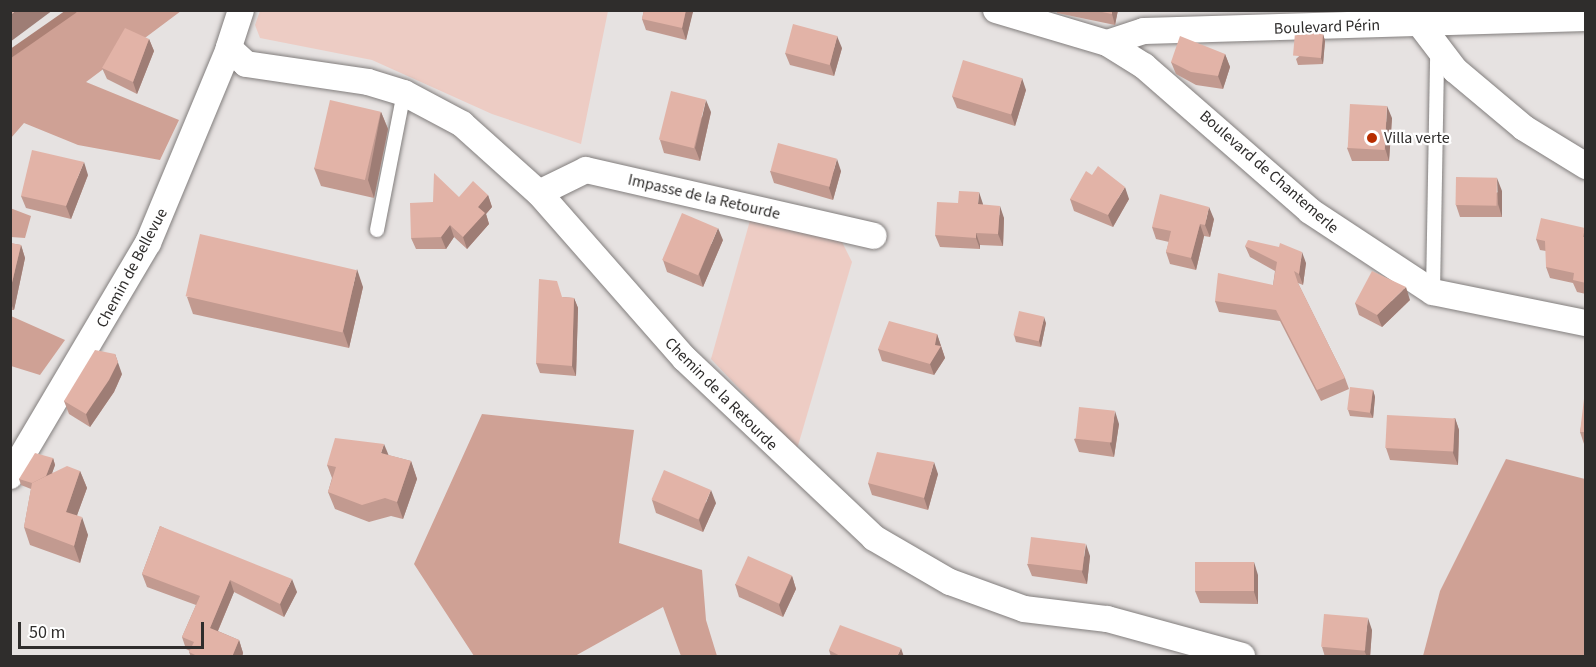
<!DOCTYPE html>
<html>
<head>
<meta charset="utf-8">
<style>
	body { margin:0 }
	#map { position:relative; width:1596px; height:667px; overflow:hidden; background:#e6e2e1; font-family:"Source Sans 3",sans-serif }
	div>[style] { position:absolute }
	.green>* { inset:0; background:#edccc4 }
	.forest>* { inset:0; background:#cfa195 }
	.stream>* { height:8px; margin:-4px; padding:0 4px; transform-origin:4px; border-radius:4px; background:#ac8175 }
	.roads { filter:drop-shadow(0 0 2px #827e7d) drop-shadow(0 0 2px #827e7d) }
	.lane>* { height:14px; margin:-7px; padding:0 7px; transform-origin:7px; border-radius:7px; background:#fff }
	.street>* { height:26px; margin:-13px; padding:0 13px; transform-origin:13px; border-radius:13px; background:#fff }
	.wall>* { inset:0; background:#c29a90 }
	.shaded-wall>* { inset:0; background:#9e7d75 }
	.building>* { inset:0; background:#e2b3a7; transform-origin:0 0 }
	.dots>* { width:16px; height:16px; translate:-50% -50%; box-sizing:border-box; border:3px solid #fff; border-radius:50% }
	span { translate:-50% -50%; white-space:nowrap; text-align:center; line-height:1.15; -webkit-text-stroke:4.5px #fff; paint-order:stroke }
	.street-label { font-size:16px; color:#2f2d2c }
	.poi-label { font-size:16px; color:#2f2d2c }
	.left { translate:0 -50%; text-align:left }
	.frame { position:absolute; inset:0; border:12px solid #2f2d2c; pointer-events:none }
	.scale { position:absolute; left:18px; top:622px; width:186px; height:27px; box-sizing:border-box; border:3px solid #2f2d2c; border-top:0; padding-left:8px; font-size:18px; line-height:21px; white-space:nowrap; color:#2f2d2c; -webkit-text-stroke:4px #fff; paint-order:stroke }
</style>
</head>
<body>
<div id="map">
	<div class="green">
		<div style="clip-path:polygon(260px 11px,260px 10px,608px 11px,581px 144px,492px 114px,372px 60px,260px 38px,255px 25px)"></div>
		<div style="clip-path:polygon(751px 217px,842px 242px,852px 262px,797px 449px,711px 359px)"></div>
	</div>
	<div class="forest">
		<div style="clip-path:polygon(74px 11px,181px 11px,86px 82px,179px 120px,160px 160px,78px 145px,24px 123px,11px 138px,11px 58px)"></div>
		<div style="clip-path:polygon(10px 208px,31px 216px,25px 238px,11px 237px)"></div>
		<div style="clip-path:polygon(11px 316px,65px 340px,40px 375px,11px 366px)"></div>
		<div style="clip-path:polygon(482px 414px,634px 430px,619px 543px,702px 570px,706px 620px,717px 656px,681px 656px,663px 607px,575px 656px,474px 656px,414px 564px)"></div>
		<div style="clip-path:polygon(1506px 459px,1585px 479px,1585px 656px,1423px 656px,1440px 591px)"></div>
	</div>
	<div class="stream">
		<div style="left:10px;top:54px;width:77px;rotate:-34.9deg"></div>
	</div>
	<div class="roads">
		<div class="lane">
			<div style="left:377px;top:230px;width:140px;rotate:-78.9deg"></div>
			<div style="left:1433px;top:292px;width:241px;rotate:-89deg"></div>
		</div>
		<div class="street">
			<div style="left:241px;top:10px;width:40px;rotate:108deg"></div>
			<div style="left:229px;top:48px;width:23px;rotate:43deg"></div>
			<div style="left:246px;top:64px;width:123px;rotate:8.4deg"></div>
			<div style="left:368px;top:82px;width:38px;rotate:17deg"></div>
			<div style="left:404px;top:93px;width:66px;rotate:28.1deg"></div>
			<div style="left:462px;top:124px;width:103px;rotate:41.9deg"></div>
			<div style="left:539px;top:193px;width:221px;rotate:48.7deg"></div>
			<div style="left:685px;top:359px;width:260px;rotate:43.4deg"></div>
			<div style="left:874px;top:538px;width:88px;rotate:30.1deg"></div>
			<div style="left:950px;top:582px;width:79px;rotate:20deg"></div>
			<div style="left:1024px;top:609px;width:84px;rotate:6.9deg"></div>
			<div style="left:1107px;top:619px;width:140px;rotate:15.3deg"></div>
			<div style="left:996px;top:10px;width:116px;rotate:16.6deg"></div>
			<div style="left:1107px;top:43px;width:44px;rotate:31.9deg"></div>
			<div style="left:1144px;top:66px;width:220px;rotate:41.1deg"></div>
			<div style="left:1310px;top:211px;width:147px;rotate:33.4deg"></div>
			<div style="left:1433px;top:292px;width:156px;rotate:11.5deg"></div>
			<div style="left:1420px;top:24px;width:58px;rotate:52.7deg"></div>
			<div style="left:1455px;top:70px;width:90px;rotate:40deg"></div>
			<div style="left:1524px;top:128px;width:73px;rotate:31.5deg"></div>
			<div style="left:1107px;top:43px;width:39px;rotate:-18deg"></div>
			<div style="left:1144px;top:31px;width:442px;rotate:-1.7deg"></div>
			<div style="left:539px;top:193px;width:52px;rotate:-26.1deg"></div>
			<div style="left:586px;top:170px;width:295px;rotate:12.9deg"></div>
			<div style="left:10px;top:476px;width:271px;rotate:-59.4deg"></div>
			<div style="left:148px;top:243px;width:211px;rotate:-67.4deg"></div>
		</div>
	</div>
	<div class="wall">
		<div style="clip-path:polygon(644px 10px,693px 10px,686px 40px,646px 30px,642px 19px)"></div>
		<div style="clip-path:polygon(1057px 10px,1118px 10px,1115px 25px,1057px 13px)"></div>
		<div style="clip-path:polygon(1323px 34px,1325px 41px,1323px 64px,1298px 65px,1296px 59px)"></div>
		<div style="clip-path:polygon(149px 39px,154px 51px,137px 94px,107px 79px,102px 68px)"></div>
		<div style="clip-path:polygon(842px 48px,834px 76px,790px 65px,785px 53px)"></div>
		<div style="clip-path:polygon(1225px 54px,1230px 67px,1223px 89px,1196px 85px,1176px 74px,1171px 62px)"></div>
		<div style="clip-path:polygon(1026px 90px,1015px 126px,957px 108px,952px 96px)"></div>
		<div style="clip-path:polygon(381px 112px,388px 129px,374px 198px,321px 186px,314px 168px)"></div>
		<div style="clip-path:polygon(711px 112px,700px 161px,664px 153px,660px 140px)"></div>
		<div style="clip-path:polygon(1392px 118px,1389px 161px,1352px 161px,1347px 148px)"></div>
		<div style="clip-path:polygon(770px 171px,841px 171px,833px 200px,774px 183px)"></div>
		<div style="clip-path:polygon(88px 175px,71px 219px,26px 208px,21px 196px)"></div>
		<div style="clip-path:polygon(1502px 191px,1502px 217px,1460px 217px,1456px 205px)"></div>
		<div style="clip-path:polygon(488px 195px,492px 207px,486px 214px,489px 224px,467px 249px,454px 237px,446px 249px,416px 249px,411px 238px,433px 202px,459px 197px)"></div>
		<div style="clip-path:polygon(1070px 199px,1129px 199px,1113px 227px,1074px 211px)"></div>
		<div style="clip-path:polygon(983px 205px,1004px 218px,1003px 246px,980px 245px,980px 249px,940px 247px,935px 235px)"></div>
		<div style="clip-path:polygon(1214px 219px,1210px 237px,1204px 236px,1196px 270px,1170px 264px,1166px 252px,1169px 242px,1156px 239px,1152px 227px)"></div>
		<div style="clip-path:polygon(1585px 228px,1586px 294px,1577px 292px,1573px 283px,1550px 278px,1546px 267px,1546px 251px,1540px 250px,1536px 239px)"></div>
		<div style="clip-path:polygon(723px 240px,703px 287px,667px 272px,663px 260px)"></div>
		<div style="clip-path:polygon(10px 243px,21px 245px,25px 258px,14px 310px,10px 310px)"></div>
		<div style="clip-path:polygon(1245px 246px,1306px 263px,1303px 285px,1298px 283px,1345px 378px,1349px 389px,1321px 401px,1280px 321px,1219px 312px,1215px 301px,1273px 285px,1275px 271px,1250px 257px)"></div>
		<div style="clip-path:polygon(363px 287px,349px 348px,193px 314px,187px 297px)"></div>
		<div style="clip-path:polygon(563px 297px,574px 298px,578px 308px,576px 376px,540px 373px,536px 363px)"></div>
		<div style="clip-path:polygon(1410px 300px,1382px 327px,1359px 315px,1355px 303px)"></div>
		<div style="clip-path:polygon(1046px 323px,1041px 347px,1016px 342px,1014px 335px)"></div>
		<div style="clip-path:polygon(937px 334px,945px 358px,934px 375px,882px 361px,878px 349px)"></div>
		<div style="clip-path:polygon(122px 374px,114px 392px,90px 427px,69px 414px,64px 401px)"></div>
		<div style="clip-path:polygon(1373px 390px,1375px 397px,1373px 418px,1350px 416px,1348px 410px)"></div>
		<div style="clip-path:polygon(1586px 400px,1586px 444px,1584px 444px,1580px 432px)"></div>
		<div style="clip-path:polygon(1455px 418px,1459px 430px,1458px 465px,1390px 460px,1386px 448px)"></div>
		<div style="clip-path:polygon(1119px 424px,1114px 457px,1079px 452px,1074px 439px)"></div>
		<div style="clip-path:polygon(388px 455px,411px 461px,417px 479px,403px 519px,391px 516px,369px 522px,335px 509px,328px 492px,332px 478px,327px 465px)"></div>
		<div style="clip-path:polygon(53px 458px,55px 465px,52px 473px,80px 471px,87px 488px,77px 515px,88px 535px,80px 563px,30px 545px,24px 527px,31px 489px,21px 485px,19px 479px)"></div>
		<div style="clip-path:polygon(938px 474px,928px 510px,872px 495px,868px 483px)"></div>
		<div style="clip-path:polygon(652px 500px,716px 503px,703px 532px,656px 513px)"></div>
		<div style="clip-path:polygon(160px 526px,297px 592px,284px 617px,234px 592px,218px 631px,239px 640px,243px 653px,242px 657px,191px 657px,189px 652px,190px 651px,186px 649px,182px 637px,196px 605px,147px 587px,142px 574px)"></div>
		<div style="clip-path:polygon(1090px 556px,1087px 584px,1032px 576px,1027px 564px)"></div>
		<div style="clip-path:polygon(1258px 575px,1258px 604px,1200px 603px,1195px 591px)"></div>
		<div style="clip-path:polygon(792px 576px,796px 589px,783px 617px,739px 597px,735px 584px)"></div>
		<div style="clip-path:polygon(1372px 630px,1370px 657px,1325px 657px,1322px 647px)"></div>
		<div style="clip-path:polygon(829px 650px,904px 657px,831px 657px)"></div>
	</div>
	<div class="shaded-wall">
		<div style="clip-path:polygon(17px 10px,53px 10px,10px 42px,10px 15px)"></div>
		<div style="clip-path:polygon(686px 10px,693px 10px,693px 12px,686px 40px,682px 28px)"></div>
		<div style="clip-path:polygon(1112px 10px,1118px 10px,1115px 25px,1112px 14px)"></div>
		<div style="clip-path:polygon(1323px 34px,1325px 41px,1323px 64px,1321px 58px)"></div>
		<div style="clip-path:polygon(837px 36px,842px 48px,834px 76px,830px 64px)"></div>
		<div style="clip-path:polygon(149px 39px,154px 51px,137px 94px,133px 82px)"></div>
		<div style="clip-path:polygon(1225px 54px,1230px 67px,1223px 89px,1218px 76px)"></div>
		<div style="clip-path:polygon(1022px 78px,1026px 90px,1015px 126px,1011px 114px)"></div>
		<div style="clip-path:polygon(706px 100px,711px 112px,700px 161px,695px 148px)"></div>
		<div style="clip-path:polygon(1387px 106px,1392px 118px,1389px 161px,1385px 148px)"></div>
		<div style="clip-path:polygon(381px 112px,388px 129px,374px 198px,368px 180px)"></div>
		<div style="clip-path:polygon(837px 159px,841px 171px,833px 200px,829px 188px)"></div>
		<div style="clip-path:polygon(84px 162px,88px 175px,71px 219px,66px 206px)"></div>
		<div style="clip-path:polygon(1497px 178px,1502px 191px,1502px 217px,1498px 204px)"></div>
		<div style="clip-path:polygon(1125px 187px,1129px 199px,1113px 227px,1108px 215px)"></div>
		<div style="clip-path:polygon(979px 192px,983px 204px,982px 216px,978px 204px)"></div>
		<div style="clip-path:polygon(488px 195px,492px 207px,486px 214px,489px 224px,467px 249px,463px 237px,478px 207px)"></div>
		<div style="clip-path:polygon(1000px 206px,1004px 218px,1003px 246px,998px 234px)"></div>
		<div style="clip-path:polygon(1209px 207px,1214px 219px,1210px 237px,1205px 225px)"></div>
		<div style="clip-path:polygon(1200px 224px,1204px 236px,1196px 270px,1191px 258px)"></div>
		<div style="clip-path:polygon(450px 225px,454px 237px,446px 249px,441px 237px)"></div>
		<div style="clip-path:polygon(718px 228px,723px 240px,703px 287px,699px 274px)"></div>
		<div style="clip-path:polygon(976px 233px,980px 245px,980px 249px,976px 238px)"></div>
		<div style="clip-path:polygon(21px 245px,25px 258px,14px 310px,10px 302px,10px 291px)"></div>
		<div style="clip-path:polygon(1302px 252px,1306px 263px,1303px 285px,1299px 274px)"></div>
		<div style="clip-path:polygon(357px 269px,363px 287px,349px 348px,343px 331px)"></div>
		<div style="clip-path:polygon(1406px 287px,1410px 300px,1382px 327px,1377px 315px)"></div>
		<div style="clip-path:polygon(574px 298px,578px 308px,576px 376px,572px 366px)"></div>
		<div style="clip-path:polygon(1044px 317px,1046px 323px,1041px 347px,1039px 341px)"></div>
		<div style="clip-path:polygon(937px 334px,945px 358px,934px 375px,930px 364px)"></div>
		<div style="clip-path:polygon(115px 354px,122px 374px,114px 392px,90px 427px,86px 414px)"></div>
		<div style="clip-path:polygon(1373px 390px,1375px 397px,1373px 418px,1370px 412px)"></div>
		<div style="clip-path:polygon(1115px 411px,1119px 424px,1114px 457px,1110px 444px)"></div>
		<div style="clip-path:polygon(1455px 418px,1459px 430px,1458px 465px,1453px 453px)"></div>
		<div style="clip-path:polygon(384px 444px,391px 461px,381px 453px)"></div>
		<div style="clip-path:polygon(53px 458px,55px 465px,45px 493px,42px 487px)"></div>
		<div style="clip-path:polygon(411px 461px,417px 479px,403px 519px,397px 502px)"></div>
		<div style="clip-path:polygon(934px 462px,938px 474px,928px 510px,924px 498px)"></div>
		<div style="clip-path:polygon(80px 471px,87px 488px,72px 529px,66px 512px)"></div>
		<div style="clip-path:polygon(711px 490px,716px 503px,703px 532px,699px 520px)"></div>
		<div style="clip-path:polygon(82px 517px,88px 535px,80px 563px,74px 546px)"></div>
		<div style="clip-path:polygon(1086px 544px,1090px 556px,1087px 584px,1082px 572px)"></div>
		<div style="clip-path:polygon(1254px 562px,1258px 575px,1258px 604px,1254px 592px)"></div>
		<div style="clip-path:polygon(792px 576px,796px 589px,783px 617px,779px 605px)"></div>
		<div style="clip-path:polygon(292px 579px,297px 592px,284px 617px,280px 604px)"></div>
		<div style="clip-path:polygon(230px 580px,234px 592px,214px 640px,210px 628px)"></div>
		<div style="clip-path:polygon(1368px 618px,1372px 630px,1370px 657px,1367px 657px,1364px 650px)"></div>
		<div style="clip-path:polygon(239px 640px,243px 653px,242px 657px,232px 657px)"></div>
		<div style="clip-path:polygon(901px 648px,904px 657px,897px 657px)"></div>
	</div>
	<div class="building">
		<div style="clip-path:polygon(10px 10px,17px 10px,10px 15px)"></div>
		<div style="clip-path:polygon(644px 10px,686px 10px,682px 28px,642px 19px)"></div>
		<div style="clip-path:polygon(1092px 10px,1112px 10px,1112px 14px)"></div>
		<div style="left:793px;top:24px;width:46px;height:30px;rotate:15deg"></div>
		<div style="clip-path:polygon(125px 28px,149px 39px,133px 82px,102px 68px)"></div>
		<div style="left:1323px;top:34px;width:24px;height:28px;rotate:95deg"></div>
		<div style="clip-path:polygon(1180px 36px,1225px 54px,1218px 76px,1191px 72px,1171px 62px)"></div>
		<div style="left:963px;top:60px;width:62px;height:38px;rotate:17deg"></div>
		<div style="left:671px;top:91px;width:36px;height:50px;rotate:14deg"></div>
		<div style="left:330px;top:100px;width:52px;height:70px;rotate:13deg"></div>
		<div style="left:1350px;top:104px;width:37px;height:44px;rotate:3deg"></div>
		<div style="left:778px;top:143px;width:61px;height:29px;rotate:15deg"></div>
		<div style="clip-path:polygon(32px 150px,84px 162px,66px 206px,21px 196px)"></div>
		<div style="clip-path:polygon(1098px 166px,1125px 187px,1108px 215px,1070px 199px,1086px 171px,1092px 175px)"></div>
		<div style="clip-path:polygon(434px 173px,459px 197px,473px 181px,488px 195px,478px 207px,485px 213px,463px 237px,450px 225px,441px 237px,411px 238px,410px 203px,433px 202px)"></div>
		<div style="left:1456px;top:177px;width:41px;height:28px;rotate:1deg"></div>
		<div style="clip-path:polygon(959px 191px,979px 192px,978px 204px,1000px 206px,998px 234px,976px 233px,976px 238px,935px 235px,937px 202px,958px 203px)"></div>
		<div style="clip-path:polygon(1160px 194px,1209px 207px,1205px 225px,1200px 224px,1191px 258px,1166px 252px,1171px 231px,1152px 227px)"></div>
		<div style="left:682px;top:213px;width:39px;height:51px;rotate:23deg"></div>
		<div style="clip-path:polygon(1541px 218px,1585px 228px,1583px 237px,1586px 237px,1586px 283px,1573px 280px,1574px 273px,1546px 267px,1545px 241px,1536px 239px)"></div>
		<div style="left:200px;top:234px;width:161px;height:64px;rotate:13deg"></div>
		<div style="clip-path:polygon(1248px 240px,1279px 247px,1280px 243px,1302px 252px,1299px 274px,1294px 271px,1298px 283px,1345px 378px,1317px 390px,1276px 310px,1215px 301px,1218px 273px,1273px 285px,1277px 262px,1245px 246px)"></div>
		<div style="clip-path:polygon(10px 243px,21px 245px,10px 291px)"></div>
		<div style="clip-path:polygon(1372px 271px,1406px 287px,1377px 315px,1355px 303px)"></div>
		<div style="clip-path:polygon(539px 279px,557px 281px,562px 297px,574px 298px,572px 366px,536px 363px)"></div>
		<div style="left:1019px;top:311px;width:26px;height:25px;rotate:13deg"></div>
		<div style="clip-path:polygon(889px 321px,937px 334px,935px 345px,941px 346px,930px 364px,878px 349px)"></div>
		<div style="clip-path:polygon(95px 350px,115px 354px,118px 362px,109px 380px,86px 414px,64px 401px)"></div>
		<div style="left:1350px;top:387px;width:23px;height:23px;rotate:7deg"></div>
		<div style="clip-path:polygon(1584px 399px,1586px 400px,1586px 432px,1580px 432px)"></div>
		<div style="left:1079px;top:407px;width:36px;height:32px;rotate:6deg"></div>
		<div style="left:1387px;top:415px;width:68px;height:33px;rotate:3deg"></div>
		<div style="clip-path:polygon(335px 438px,384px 444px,381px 453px,411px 461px,397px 502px,385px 498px,362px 505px,328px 492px,336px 467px,327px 465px)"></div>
		<div style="clip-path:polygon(877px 452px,934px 462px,924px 498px,868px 483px)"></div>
		<div style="clip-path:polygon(35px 453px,53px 458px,46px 476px,32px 483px,19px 479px)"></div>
		<div style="clip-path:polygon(67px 466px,80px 471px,66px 512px,82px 517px,74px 546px,24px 527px,32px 483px)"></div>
		<div style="left:664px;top:470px;width:51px;height:32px;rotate:23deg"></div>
		<div style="clip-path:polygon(160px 526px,292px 579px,280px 604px,230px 580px,210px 628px,239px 640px,232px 657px,199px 657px,189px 652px,194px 642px,182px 637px,200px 596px,142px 574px)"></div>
		<div style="left:1031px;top:537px;width:55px;height:27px;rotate:7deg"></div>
		<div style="left:748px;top:556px;width:48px;height:31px;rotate:24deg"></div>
		<div style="left:1195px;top:562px;width:59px;height:29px"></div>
		<div style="left:1324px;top:614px;width:44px;height:33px;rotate:5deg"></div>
		<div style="clip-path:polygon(840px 625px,901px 648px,897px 657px,842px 657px,829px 650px)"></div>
	</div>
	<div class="dots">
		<div style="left:1372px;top:138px;background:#b72d00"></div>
	</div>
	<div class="street-label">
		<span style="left:1327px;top:27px;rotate:-2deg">Boulevard Périn</span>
		<span style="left:1269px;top:172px;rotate:41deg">Boulevard de Chantemerle</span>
		<span style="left:704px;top:197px;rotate:13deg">Impasse de la Retourde</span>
		<span style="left:132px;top:268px;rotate:-62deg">Chemin de Bellevue</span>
		<span style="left:721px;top:394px;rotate:45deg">Chemin de la Retourde</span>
	</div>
	<div class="poi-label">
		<span class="left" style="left:1384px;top:138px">Villa verte</span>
	</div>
	<div class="frame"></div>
	<div class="scale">50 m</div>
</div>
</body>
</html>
